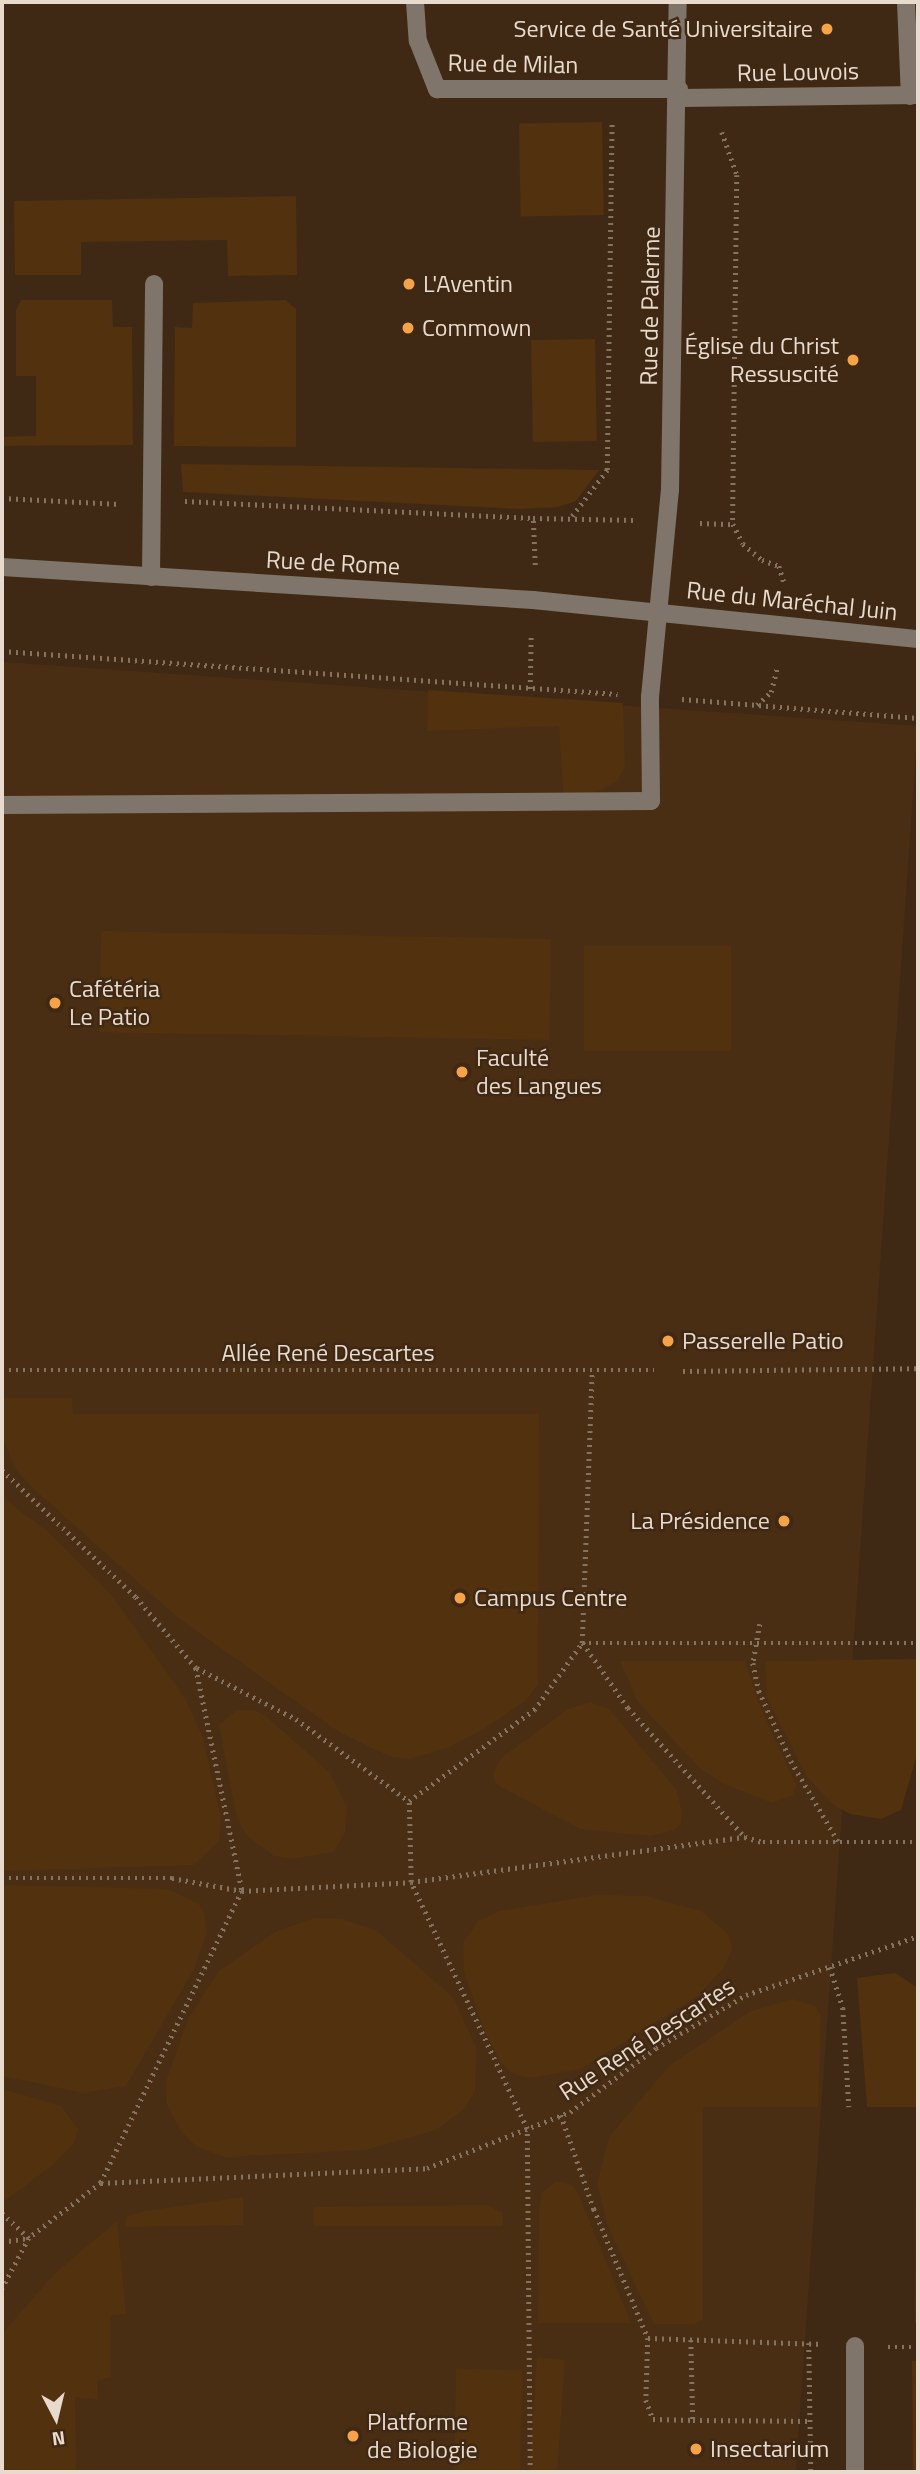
<!DOCTYPE html>
<html>
<head>
<meta charset="utf-8">
<style>
	body { margin:0 }
	#map { position:relative; width:920px; height:2474px; overflow:hidden; background:#3f2914; font-family:"Titillium Web",sans-serif }
	div>[style] { position:absolute }
	.built>* { inset:0; background:#4a2e13; transform-origin:0 0 }
	.green>* { inset:0; background:#52310e; transform-origin:0 0 }
	.path>* { height:4.5px; margin-top:-2.25px; transform-origin:0; background:repeating-linear-gradient(90deg,#857361 0 2px,transparent 0 7px) }
	.minor>* { height:18px; margin:-9px; padding:0 9px; transform-origin:9px; border-radius:9px; background:#80756a }
	.dots>* { width:19px; height:19px; translate:-50% -50%; box-sizing:border-box; border:4px solid #3f2914; border-radius:50% }
	span { translate:-50% -50%; white-space:nowrap; text-align:center; line-height:1.15; -webkit-text-stroke:5px #3f2914; paint-order:stroke }
	.poi-label { font-size:24px; color:#e8dacd }
	.right { translate:-100% -50%; text-align:right }
	.left { translate:0 -50%; text-align:left }
	.street-label { font-size:24px; color:#e8dacd }
	.frame { position:absolute; inset:0; border:4px solid #e8dacd; pointer-events:none }
	.north { position:absolute; left:21px; top:2383px; width:70px; height:70px; -webkit-text-stroke:5px #3f2914; paint-order:stroke; rotate:173deg; font-size:19px; font-weight:700; line-height:28px; text-align:center; color:#e8dacd }
	.north::after { content:''; display:block; margin:auto; width:24px; height:32px; background:#e8dacd; clip-path:polygon(50% 0,100% 100%,50% 72%,0 100%) }
</style>
</head>
<body>
<div id="map">
	<div class="built">
		<div style="left:2px;top:662px;width:918px;height:1810px;rotate:4deg"></div>
	</div>
	<div class="green">
		<div style="left:602px;top:122px;width:93px;height:83px;rotate:89deg"></div>
		<div style="clip-path:polygon(296px 196px,297px 275px,228px 276px,227px 240px,81px 242px,81px 275px,15px 275px,14px 201px)"></div>
		<div style="clip-path:polygon(21px 300px,112px 300px,113px 327px,132px 327px,133px 445px,2px 446px,2px 437px,36px 436px,36px 376px,16px 376px,16px 310px)"></div>
		<div style="clip-path:polygon(285px 300px,296px 309px,296px 447px,174px 446px,175px 327px,192px 328px,193px 303px)"></div>
		<div style="left:595px;top:339px;width:102px;height:64px;rotate:89deg"></div>
		<div style="clip-path:polygon(181px 464px,599px 470px,576px 501px,558px 507px,519px 509px,183px 492px)"></div>
		<div style="clip-path:polygon(428px 690px,623px 703px,625px 766px,618px 780px,603px 789px,564px 802px,559px 726px,427px 731px)"></div>
		<div style="left:551px;top:939px;width:101px;height:450px;rotate:91deg"></div>
		<div style="left:584px;top:946px;width:147px;height:105px"></div>
		<div style="clip-path:polygon(2px 1398px,72px 1398px,73px 1414px,539px 1414px,538px 1685px,525px 1701px,485px 1728px,450px 1747px,409px 1759px,391px 1757px,339px 1732px,177px 1617px,33px 1488px,17px 1471px,2px 1438px)"></div>
		<div style="clip-path:polygon(2px 1497px,47px 1531px,110px 1593px,185px 1698px,203px 1738px,221px 1818px,219px 1841px,194px 1865px,2px 1871px)"></div>
		<div style="clip-path:polygon(918px 1659px,918px 1751px,901px 1810px,881px 1819px,850px 1814px,834px 1805px,807px 1777px,767px 1698px,765px 1661px)"></div>
		<div style="clip-path:polygon(620px 1661px,745px 1661px,759px 1704px,796px 1785px,793px 1795px,772px 1803px,722px 1783px,700px 1768px,638px 1702px)"></div>
		<div style="clip-path:polygon(590px 1702px,609px 1709px,676px 1789px,682px 1812px,681px 1823px,674px 1830px,650px 1836px,580px 1829px,496px 1784px,493px 1774px,501px 1758px,568px 1709px)"></div>
		<div style="clip-path:polygon(237px 1710px,257px 1711px,268px 1718px,330px 1773px,347px 1808px,345px 1832px,334px 1852px,292px 1859px,274px 1856px,246px 1835px,237px 1819px,219px 1725px)"></div>
		<div style="clip-path:polygon(2px 1885px,167px 1889px,198px 1903px,204px 1912px,207px 1932px,194px 1969px,126px 2086px,84px 2093px,2px 2076px)"></div>
		<div style="clip-path:polygon(597px 1895px,645px 1896px,701px 1911px,729px 1935px,732px 1950px,724px 1968px,698px 1996px,581px 2069px,529px 2078px,514px 2074px,501px 2063px,484px 2030px,464px 1972px,463px 1943px,478px 1921px,499px 1911px)"></div>
		<div style="clip-path:polygon(314px 1918px,342px 1919px,377px 1931px,453px 1997px,476px 2047px,475px 2091px,464px 2109px,436px 2130px,366px 2150px,224px 2157px,196px 2146px,181px 2131px,167px 2104px,166px 2081px,188px 2019px,219px 1971px,275px 1932px)"></div>
		<div style="clip-path:polygon(895px 1973px,918px 1988px,918px 2152px,916px 2107px,867px 2107px,857px 1978px)"></div>
		<div style="clip-path:polygon(793px 1999px,815px 2006px,821px 2016px,818px 2107px,703px 2107px,703px 2319px,694px 2324px,654px 2324px,609px 2229px,597px 2184px,609px 2137px,670px 2065px,749px 2012px)"></div>
		<div style="clip-path:polygon(2px 2089px,61px 2106px,78px 2129px,74px 2143px,54px 2164px,6px 2200px,2px 2199px)"></div>
		<div style="clip-path:polygon(916px 2161px,918px 2323px,915px 2323px)"></div>
		<div style="clip-path:polygon(557px 2181px,572px 2185px,578px 2193px,631px 2323px,538px 2323px,539px 2211px,542px 2192px)"></div>
		<div style="clip-path:polygon(243px 2197px,243px 2225px,125px 2227px,126px 2217px,145px 2211px)"></div>
		<div style="clip-path:polygon(487px 2205px,503px 2213px,503px 2226px,314px 2226px,314px 2207px)"></div>
		<div style="clip-path:polygon(117px 2221px,126px 2314px,110px 2316px,110px 2377px,97px 2381px,98px 2400px,75px 2397px,76px 2472px,2px 2472px,2px 2334px,54px 2274px)"></div>
		<div style="left:537px;top:2358px;width:28px;height:114px;rotate:4deg"></div>
		<div style="clip-path:polygon(912px 2361px,918px 2361px,918px 2472px,913px 2472px)"></div>
		<div style="left:456px;top:2369px;width:66px;height:103px;rotate:1deg"></div>
	</div>
	<div class="path">
		<div style="left:722px;top:132px;width:46px;rotate:70.8deg"></div>
		<div style="left:737px;top:175px;width:349px;rotate:90.7deg"></div>
		<div style="left:2px;top:498px;width:118px;rotate:2.9deg"></div>
		<div style="left:185px;top:501px;width:348px;rotate:2.8deg"></div>
		<div style="left:572px;top:516px;width:58px;rotate:-52.7deg"></div>
		<div style="left:607px;top:470px;width:347px;rotate:-89.2deg"></div>
		<div style="left:700px;top:523px;width:33px;rotate:2deg"></div>
		<div style="left:733px;top:524px;width:22px;rotate:63deg"></div>
		<div style="left:743px;top:544px;width:25px;rotate:40deg"></div>
		<div style="left:762px;top:560px;width:18px;rotate:19deg"></div>
		<div style="left:779px;top:566px;width:17px;rotate:73deg"></div>
		<div style="left:535px;top:565px;width:47px;rotate:-92.4deg"></div>
		<div style="left:533px;top:518px;width:102px;rotate:1.1deg"></div>
		<div style="left:2px;top:651px;width:617px;rotate:3.99deg"></div>
		<div style="left:530px;top:689px;width:56px;rotate:-89deg"></div>
		<div style="left:682px;top:699px;width:237px;rotate:4.6deg"></div>
		<div style="left:757px;top:705px;width:19px;rotate:-43deg"></div>
		<div style="left:771px;top:692px;width:25px;rotate:-76deg"></div>
		<div style="left:2px;top:1370px;width:652px"></div>
		<div style="left:683px;top:1371px;width:235px;rotate:-0.7deg"></div>
		<div style="left:2px;top:1470px;width:185px;rotate:43.5deg"></div>
		<div style="left:136px;top:1597px;width:93px;rotate:49.8deg"></div>
		<div style="left:196px;top:1668px;width:228px;rotate:78.3deg"></div>
		<div style="left:242px;top:1891px;width:324px;rotate:115.8deg"></div>
		<div style="left:101px;top:2183px;width:91px;rotate:142.6deg"></div>
		<div style="left:29px;top:2238px;width:58px;rotate:117.9deg"></div>
		<div style="left:760px;top:1624px;width:40px;rotate:100deg"></div>
		<div style="left:753px;top:1663px;width:29px;rotate:78deg"></div>
		<div style="left:759px;top:1691px;width:77px;rotate:65.4deg"></div>
		<div style="left:791px;top:1761px;width:93px;rotate:59.6deg"></div>
		<div style="left:582px;top:1643px;width:336px"></div>
		<div style="left:583px;top:1643px;width:79px;rotate:55.3deg"></div>
		<div style="left:628px;top:1708px;width:174px;rotate:47.8deg"></div>
		<div style="left:197px;top:1668px;width:111px;rotate:27.3deg"></div>
		<div style="left:296px;top:1719px;width:140px;rotate:36deg"></div>
		<div style="left:2px;top:1878px;width:170px"></div>
		<div style="left:172px;top:1878px;width:71px;rotate:10.5deg"></div>
		<div style="left:242px;top:1891px;width:169px;rotate:-3deg"></div>
		<div style="left:411px;top:1882px;width:337px;rotate:-7.7deg"></div>
		<div style="left:745px;top:1837px;width:19px;rotate:16deg"></div>
		<div style="left:763px;top:1842px;width:155px"></div>
		<div style="left:830px;top:1967px;width:43px;rotate:72.4deg"></div>
		<div style="left:843px;top:2008px;width:99px;rotate:86.5deg"></div>
		<div style="left:561px;top:2115px;width:100px;rotate:70.7deg"></div>
		<div style="left:594px;top:2209px;width:140px;rotate:67.3deg"></div>
		<div style="left:648px;top:2338px;width:175px;rotate:2deg"></div>
		<div style="left:916px;top:2157px;width:2px"></div>
		<div style="left:101px;top:2183px;width:326px;rotate:-2.6deg"></div>
		<div style="left:427px;top:2168px;width:154px;rotate:-21.4deg"></div>
		<div style="left:570px;top:2112px;width:107px;rotate:-36.7deg"></div>
		<div style="left:656px;top:2048px;width:104px;rotate:-30.5deg"></div>
		<div style="left:746px;top:1995px;width:182px;rotate:-18.9deg"></div>
		<div style="left:2px;top:2213px;width:37px;rotate:43deg"></div>
		<div style="left:2px;top:2242px;width:26px;rotate:-9deg"></div>
		<div style="left:648px;top:2338px;width:62px;rotate:91.8deg"></div>
		<div style="left:646px;top:2400px;width:20px;rotate:70deg"></div>
		<div style="left:653px;top:2419px;width:40px;rotate:1.4deg"></div>
		<div style="left:691px;top:2340px;width:80px;rotate:88.6deg"></div>
		<div style="left:693px;top:2420px;width:117px;rotate:0.5deg"></div>
		<div style="left:809px;top:2343px;width:129px;rotate:89.1deg"></div>
		<div style="left:888px;top:2347px;width:30px"></div>
		<div style="left:530px;top:2472px;width:343px;rotate:-90.5deg"></div>
		<div style="left:527px;top:2129px;width:273px;rotate:-115.2deg"></div>
		<div style="left:411px;top:1882px;width:81px;rotate:-91.4deg"></div>
		<div style="left:409px;top:1801px;width:155px;rotate:-36.1deg"></div>
		<div style="left:534px;top:1710px;width:82px;rotate:-54.4deg"></div>
		<div style="left:582px;top:1643px;width:272px;rotate:-87.9deg"></div>
	</div>
	<div class="minor">
		<div style="left:415px;top:2px;width:39px;rotate:86deg"></div>
		<div style="left:418px;top:41px;width:52px;rotate:68.4deg"></div>
		<div style="left:437px;top:89px;width:242px"></div>
		<div style="left:906px;top:2px;width:94px;rotate:87.6deg"></div>
		<div style="left:679px;top:98px;width:239px;rotate:-0.7deg"></div>
		<div style="left:2px;top:567px;width:532px;rotate:3.56deg"></div>
		<div style="left:533px;top:600px;width:387px;rotate:5.8deg"></div>
		<div style="left:151px;top:577px;width:293px;rotate:-89.4deg"></div>
		<div style="left:2px;top:805px;width:649px;rotate:-0.35deg"></div>
		<div style="left:651px;top:801px;width:104px;rotate:-90.6deg"></div>
		<div style="left:650px;top:697px;width:208px;rotate:-84.5deg"></div>
		<div style="left:670px;top:490px;width:488px;rotate:-89.1deg"></div>
		<div style="left:855px;top:2472px;width:126px;rotate:-90deg"></div>
	</div>
	<div class="dots">
		<div style="left:827px;top:29px;background:#f6a248"></div>
		<div style="left:409px;top:284px;background:#f6a248"></div>
		<div style="left:408px;top:328px;background:#f6a248"></div>
		<div style="left:853px;top:360px;background:#f6a248"></div>
		<div style="left:55px;top:1003px;background:#f6a248"></div>
		<div style="left:462px;top:1072px;background:#f6a248"></div>
		<div style="left:668px;top:1341px;background:#f6a248"></div>
		<div style="left:784px;top:1521px;background:#f6a248"></div>
		<div style="left:460px;top:1598px;background:#f6a248"></div>
		<div style="left:353px;top:2436px;background:#f6a248"></div>
		<div style="left:696px;top:2449px;background:#f6a248"></div>
	</div>
	<div class="poi-label">
		<span class="right" style="left:813px;top:29px">Service de Santé Universitaire</span>
		<span class="left" style="left:423px;top:284px">L'Aventin</span>
		<span class="left" style="left:422px;top:328px">Commown</span>
		<span class="right" style="left:839px;top:360px">Église du Christ<br>Ressuscité</span>
		<span class="left" style="left:69px;top:1003px">Cafétéria<br>Le Patio</span>
		<span class="left" style="left:476px;top:1072px">Faculté<br>des Langues</span>
		<span class="left" style="left:682px;top:1341px">Passerelle Patio</span>
		<span class="right" style="left:770px;top:1521px">La Présidence</span>
		<span class="left" style="left:474px;top:1598px">Campus Centre</span>
		<span class="left" style="left:367px;top:2436px">Platforme<br>de Biologie</span>
		<span class="left" style="left:710px;top:2449px">Insectarium</span>
	</div>
	<div class="street-label">
		<span style="left:513px;top:64px;rotate:1deg">Rue de Milan</span>
		<span style="left:798px;top:72px;rotate:-1deg">Rue Louvois</span>
		<span style="left:650px;top:306px;rotate:-89deg">Rue de Palerme</span>
		<span style="left:333px;top:563px;rotate:3deg">Rue de Rome</span>
		<span style="left:792px;top:601px;rotate:6deg">Rue du Maréchal Juin</span>
		<span style="left:328px;top:1353px">Allée René Descartes</span>
		<span style="left:647px;top:2039px;rotate:-33deg">Rue René Descartes</span>
	</div>
	<div class="frame"></div>
	<div class="north">N</div>
</div>
</body>
</html>
